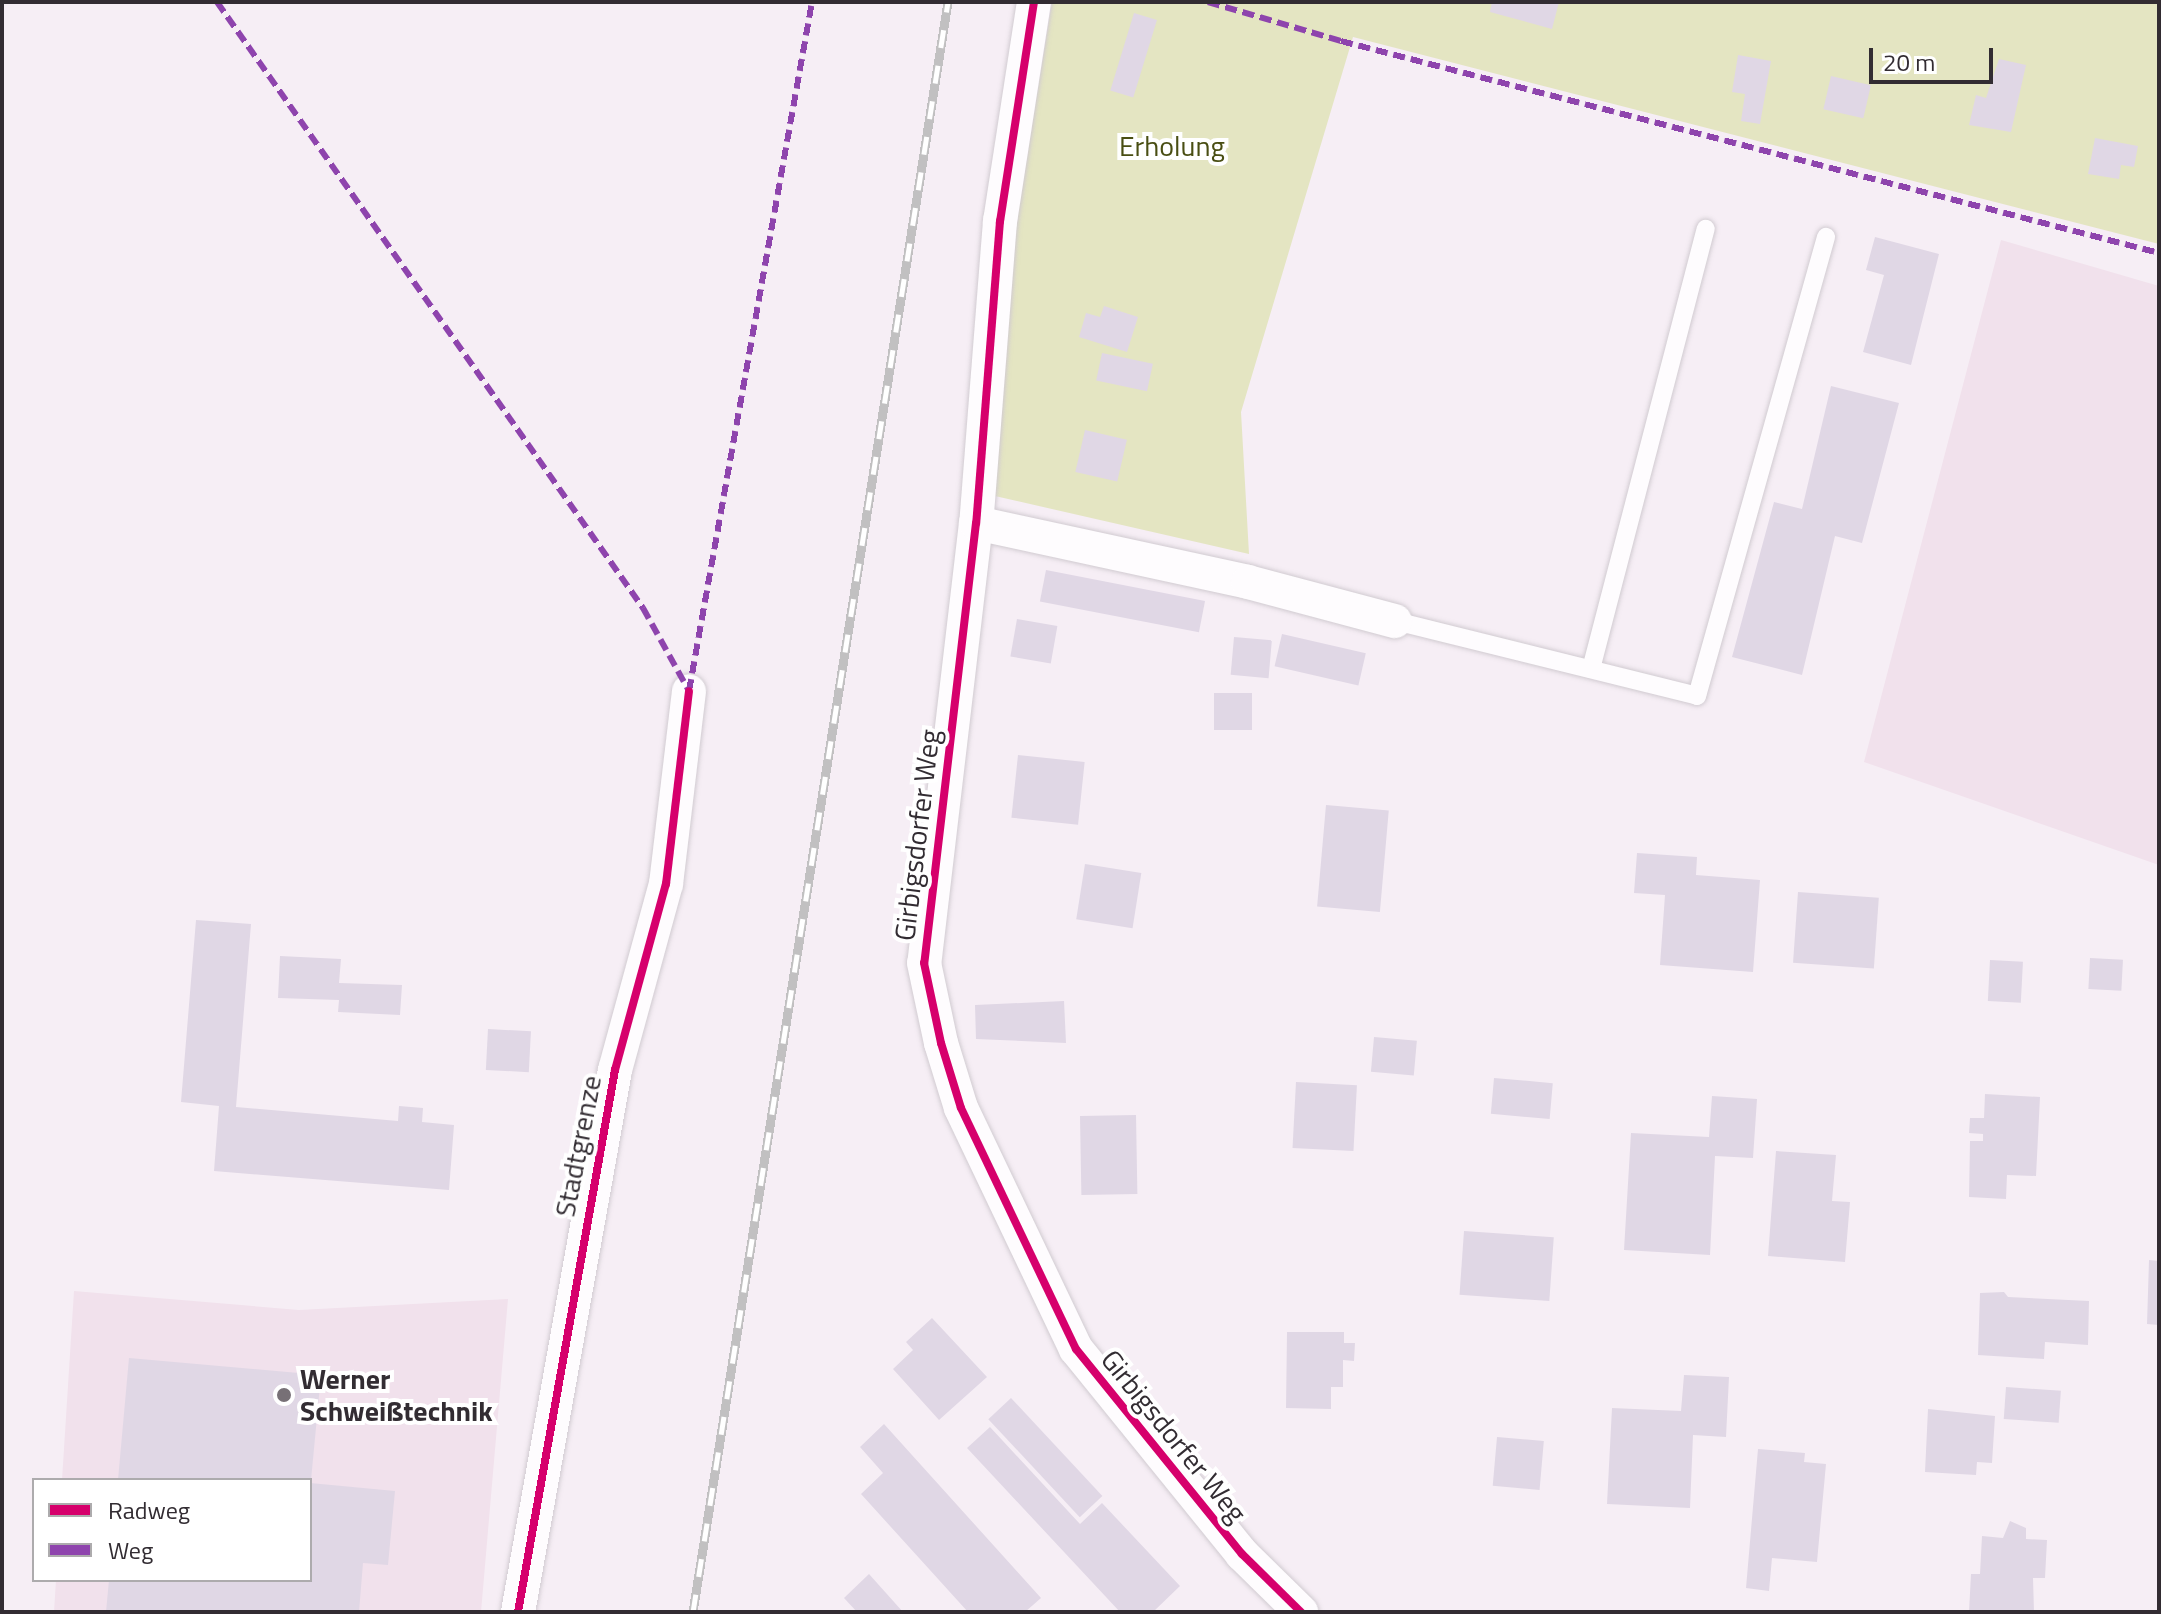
<!DOCTYPE html>
<html>
<head>
<meta charset="utf-8">
<style>
	body { margin:0 }
	#map { position:relative; width:2161px; height:1614px; overflow:hidden; background:#f6eef5; font-family:"Titillium Web",sans-serif }
	div>[style] { position:absolute }
	.commercial>* { inset:0; background:#f1e1ec }
	.green>* { inset:0; background:#e4e5c2 }
	.building>* { inset:0; background:#e0d7e5; transform-origin:0 0 }
	.roads { filter:drop-shadow(0 0 2px #d1cbd1) drop-shadow(0 0 2px #d1cbd1) }
	.lane>* { height:18px; margin:-9px; padding:0 9px; transform-origin:9px; border-radius:9px; background:#fefcfe }
	.street>* { height:34px; margin:-17px; padding:0 17px; transform-origin:17px; border-radius:17px; background:#fefcfe }
	.rail>* { height:9px; margin-top:-4.5px; transform-origin:0; background:repeating-linear-gradient(90deg,#fff 0 18px,#c1c0c1 0 36px); box-sizing:border-box; border-block:2px solid #c1c0c1 }
	.quiet>* { height:6px; margin-top:-3px; transform-origin:0; background:repeating-linear-gradient(90deg,#8e44ad 0 12px,transparent 0 18px) }
	.cycleway>* { height:8px; margin:-4px; padding:0 4px; transform-origin:4px; border-radius:4px; background:#d6006c }
	.dots>* { width:22px; height:22px; translate:-50% -50%; box-sizing:border-box; border:4px solid #fff; border-radius:50% }
	span { translate:-50% -50%; white-space:nowrap; text-align:center; line-height:1.15; -webkit-text-stroke:8px #fff; paint-order:stroke }
	.park-label { font-size:28px; color:#494e13 }
	.street-label { font-size:28px; color:#322c32 }
	.poi-label { font-size:28px; color:#322c32; font-weight:700 }
	.left { translate:0 -50%; text-align:left }
	.frame { position:absolute; inset:0; border:4px solid #322c32; pointer-events:none }
	.legend { position:absolute; left:32px; top:1478px; width:280px; height:104px; box-sizing:border-box; background:#fff; border:2px solid #adabad; margin:0; padding:10px 14px; list-style:none; font-size:24px; color:#322c32 }
	.legend li { display:flex; align-items:center; gap:16px; height:40px }
	.legend b { width:40px; border:2px solid #adabad }
	.scale { position:absolute; left:1869px; top:48px; width:124px; height:36px; box-sizing:border-box; border:4px solid #322c32; border-top:0; padding-left:10px; font-size:24px; line-height:28px; white-space:nowrap; color:#322c32; -webkit-text-stroke:6px #fff; paint-order:stroke }
</style>
</head>
<body>
<div id="map">
	<div class="commercial">
		<div style="clip-path:polygon(2001px 240px,2159px 286px,2159px 865px,1864px 762px)"></div>
		<div style="clip-path:polygon(74px 1291px,299px 1310px,508px 1299px,481px 1612px,54px 1612px,56px 1580px,310px 1580px,310px 1480px,62px 1480px)"></div>
	</div>
	<div class="green">
		<div style="clip-path:polygon(1052px 2px,2159px 2px,2159px 244px,1353px 37px,1241px 412px,1249px 554px,995px 496px,1016px 224px)"></div>
	</div>
	<div class="building">
		<div style="clip-path:polygon(1492px 2px,1559px 2px,1552px 29px,1490px 12px)"></div>
		<div style="left:1134px;top:13px;width:24px;height:81px;rotate:17deg"></div>
		<div style="clip-path:polygon(1738px 55px,1771px 61px,1760px 124px,1741px 121px,1745px 94px,1732px 92px)"></div>
		<div style="clip-path:polygon(1999px 59px,2026px 65px,2011px 132px,1969px 125px,1976px 95px,1986px 98px)"></div>
		<div style="left:1831px;top:76px;width:41px;height:34px;rotate:13deg"></div>
		<div style="clip-path:polygon(2095px 138px,2138px 146px,2134px 167px,2121px 165px,2119px 179px,2088px 174px)"></div>
		<div style="clip-path:polygon(1875px 237px,1939px 254px,1911px 365px,1863px 352px,1884px 275px,1866px 270px)"></div>
		<div style="clip-path:polygon(1104px 306px,1138px 317px,1127px 352px,1079px 337px,1086px 313px,1100px 317px)"></div>
		<div style="left:1102px;top:353px;width:52px;height:28px;rotate:12deg"></div>
		<div style="clip-path:polygon(1831px 386px,1899px 403px,1862px 543px,1835px 536px,1802px 675px,1732px 657px,1774px 502px,1802px 509px)"></div>
		<div style="left:1085px;top:430px;width:43px;height:43px;rotate:13deg"></div>
		<div style="left:1046px;top:570px;width:162px;height:32px;rotate:11deg"></div>
		<div style="left:1017px;top:619px;width:41px;height:38px;rotate:10deg"></div>
		<div style="left:1282px;top:634px;width:86px;height:33px;rotate:13deg"></div>
		<div style="left:1234px;top:637px;width:38px;height:38px;rotate:5deg"></div>
		<div style="left:1214px;top:693px;width:38px;height:37px"></div>
		<div style="left:1018px;top:755px;width:67px;height:63px;rotate:6deg"></div>
		<div style="left:1326px;top:805px;width:63px;height:102px;rotate:5deg"></div>
		<div style="clip-path:polygon(1637px 853px,1697px 857px,1696px 875px,1760px 880px,1753px 972px,1660px 965px,1665px 895px,1634px 893px)"></div>
		<div style="left:1085px;top:864px;width:57px;height:56px;rotate:9deg"></div>
		<div style="left:1798px;top:892px;width:81px;height:71px;rotate:4deg"></div>
		<div style="clip-path:polygon(196px 920px,251px 924px,236px 1107px,398px 1121px,399px 1106px,423px 1108px,422px 1122px,454px 1125px,449px 1190px,214px 1171px,219px 1106px,181px 1102px)"></div>
		<div style="clip-path:polygon(280px 956px,341px 959px,339px 983px,402px 985px,400px 1015px,338px 1012px,339px 1000px,278px 998px)"></div>
		<div style="left:2090px;top:958px;width:33px;height:31px;rotate:3deg"></div>
		<div style="left:1990px;top:960px;width:33px;height:41px;rotate:3deg"></div>
		<div style="clip-path:polygon(1064px 1001px,1066px 1043px,976px 1039px,975px 1005px)"></div>
		<div style="left:488px;top:1029px;width:43px;height:41px;rotate:3deg"></div>
		<div style="left:1374px;top:1037px;width:43px;height:35px;rotate:5deg"></div>
		<div style="left:1494px;top:1078px;width:59px;height:36px;rotate:5deg"></div>
		<div style="left:1296px;top:1082px;width:61px;height:66px;rotate:3deg"></div>
		<div style="clip-path:polygon(1985px 1094px,2040px 1097px,2036px 1176px,2007px 1175px,2006px 1199px,1969px 1197px,1970px 1141px,1983px 1141px,1983px 1134px,1969px 1133px,1970px 1118px,1984px 1118px)"></div>
		<div style="clip-path:polygon(1712px 1096px,1757px 1099px,1753px 1158px,1715px 1156px,1710px 1255px,1624px 1250px,1631px 1133px,1709px 1137px)"></div>
		<div style="left:1136px;top:1115px;width:79px;height:56px;rotate:89deg"></div>
		<div style="clip-path:polygon(1776px 1151px,1836px 1155px,1832px 1201px,1850px 1202px,1845px 1262px,1768px 1256px)"></div>
		<div style="left:1464px;top:1231px;width:90px;height:64px;rotate:4deg"></div>
		<div style="clip-path:polygon(2149px 1260px,2159px 1261px,2159px 1325px,2147px 1324px)"></div>
		<div style="clip-path:polygon(2004px 1292px,2008px 1297px,2089px 1301px,2088px 1345px,2045px 1342px,2044px 1359px,1978px 1355px,1980px 1293px)"></div>
		<div style="clip-path:polygon(932px 1318px,987px 1377px,939px 1420px,893px 1369px,913px 1350px,906px 1342px)"></div>
		<div style="clip-path:polygon(1287px 1332px,1344px 1332px,1344px 1343px,1355px 1343px,1354px 1361px,1343px 1360px,1343px 1387px,1331px 1387px,1331px 1409px,1286px 1408px)"></div>
		<div style="clip-path:polygon(129px 1358px,321px 1375px,311px 1480px,118px 1480px)"></div>
		<div style="clip-path:polygon(1684px 1375px,1729px 1377px,1726px 1437px,1693px 1435px,1690px 1508px,1607px 1504px,1612px 1408px,1681px 1411px)"></div>
		<div style="left:2006px;top:1387px;width:55px;height:32px;rotate:4deg"></div>
		<div style="left:1011px;top:1398px;width:134px;height:31px;rotate:47deg"></div>
		<div style="clip-path:polygon(1928px 1409px,1995px 1416px,1992px 1463px,1977px 1462px,1976px 1475px,1925px 1472px)"></div>
		<div style="clip-path:polygon(884px 1424px,1041px 1598px,1025px 1612px,968px 1612px,861px 1494px,883px 1473px,860px 1447px)"></div>
		<div style="clip-path:polygon(990px 1427px,1080px 1524px,1102px 1503px,1180px 1586px,1153px 1612px,1120px 1612px,967px 1448px)"></div>
		<div style="left:1497px;top:1437px;width:47px;height:49px;rotate:5deg"></div>
		<div style="clip-path:polygon(1758px 1449px,1805px 1453px,1804px 1462px,1826px 1464px,1817px 1562px,1772px 1558px,1769px 1591px,1746px 1588px)"></div>
		<div style="clip-path:polygon(310px 1483px,395px 1491px,388px 1565px,363px 1563px,359px 1612px,106px 1612px,109px 1580px,310px 1580px)"></div>
		<div style="clip-path:polygon(2010px 1521px,2026px 1528px,2026px 1539px,2047px 1540px,2045px 1578px,2033px 1578px,2034px 1612px,1969px 1612px,1971px 1574px,1980px 1574px,1982px 1536px,2003px 1538px)"></div>
		<div style="clip-path:polygon(869px 1574px,903px 1612px,857px 1612px,844px 1598px)"></div>
	</div>
	<div class="roads">
		<div class="lane">
			<div style="left:1395px;top:621px;width:311px;rotate:13.9deg"></div>
			<div style="left:1697px;top:696px;width:477px;rotate:-74.3deg"></div>
			<div style="left:1591px;top:669px;width:455px;rotate:-75.4deg"></div>
		</div>
		<div class="street">
			<div style="left:1034px;top:2px;width:222px;rotate:98.8deg"></div>
			<div style="left:1000px;top:221px;width:303px;rotate:94.5deg"></div>
			<div style="left:976px;top:523px;width:443px;rotate:96.7deg"></div>
			<div style="left:924px;top:963px;width:82px;rotate:78deg"></div>
			<div style="left:941px;top:1043px;width:68px;rotate:72.9deg"></div>
			<div style="left:961px;top:1108px;width:267px;rotate:64.5deg"></div>
			<div style="left:1076px;top:1349px;width:264px;rotate:51deg"></div>
			<div style="left:1242px;top:1554px;width:83px;rotate:44.5deg"></div>
			<div style="left:976px;top:523px;width:278px;rotate:12.2deg"></div>
			<div style="left:1248px;top:582px;width:152px;rotate:14.9deg"></div>
			<div style="left:518px;top:1612px;width:551px;rotate:-79.85deg"></div>
			<div style="left:615px;top:1070px;width:193px;rotate:-74.7deg"></div>
			<div style="left:666px;top:884px;width:194px;rotate:-83.2deg"></div>
		</div>
	</div>
	<div class="rail">
		<div style="left:693px;top:1612px;width:1630px;rotate:-81deg"></div>
	</div>
	<div class="quiet">
		<div style="left:217px;top:2px;width:741px;rotate:54.89deg"></div>
		<div style="left:643px;top:608px;width:95px;rotate:61deg"></div>
		<div style="left:1208px;top:2px;width:139px;rotate:16.3deg"></div>
		<div style="left:1341px;top:41px;width:845px;rotate:14.53deg"></div>
		<div style="left:689px;top:691px;width:700px;rotate:-79.88deg"></div>
	</div>
	<div class="cycleway">
		<div style="left:1034px;top:2px;width:222px;rotate:98.8deg"></div>
		<div style="left:1000px;top:221px;width:303px;rotate:94.5deg"></div>
		<div style="left:976px;top:523px;width:443px;rotate:96.7deg"></div>
		<div style="left:924px;top:963px;width:82px;rotate:78deg"></div>
		<div style="left:941px;top:1043px;width:68px;rotate:72.9deg"></div>
		<div style="left:961px;top:1108px;width:267px;rotate:64.5deg"></div>
		<div style="left:1076px;top:1349px;width:264px;rotate:51deg"></div>
		<div style="left:1242px;top:1554px;width:83px;rotate:44.5deg"></div>
		<div style="left:518px;top:1612px;width:551px;rotate:-79.85deg"></div>
		<div style="left:615px;top:1070px;width:193px;rotate:-74.7deg"></div>
		<div style="left:666px;top:884px;width:194px;rotate:-83.2deg"></div>
	</div>
	<div class="dots">
		<div style="left:284px;top:1395px;background:#777076"></div>
	</div>
	<div class="park-label">
		<span style="left:1172px;top:146px">Erholung</span>
	</div>
	<div class="street-label">
		<span style="left:917px;top:835px;rotate:-83deg">Girbigsdorfer Weg</span>
		<span style="left:578px;top:1146px;rotate:-79deg">Stadtgrenze</span>
		<span style="left:1174px;top:1436px;rotate:51deg">Girbigsdorfer Weg</span>
	</div>
	<div class="poi-label">
		<span class="left" style="left:300px;top:1395px">Werner<br>Schweißtechnik</span>
	</div>
	<div class="frame"></div>
	<ul class="legend">
	<li><b style="height:10px;background:#d6006c"></b>Radweg</li>
	<li><b style="height:10px;background:#8e44ad"></b>Weg</li>
	</ul>
	<div class="scale">20 m</div>
</div>
</body>
</html>
